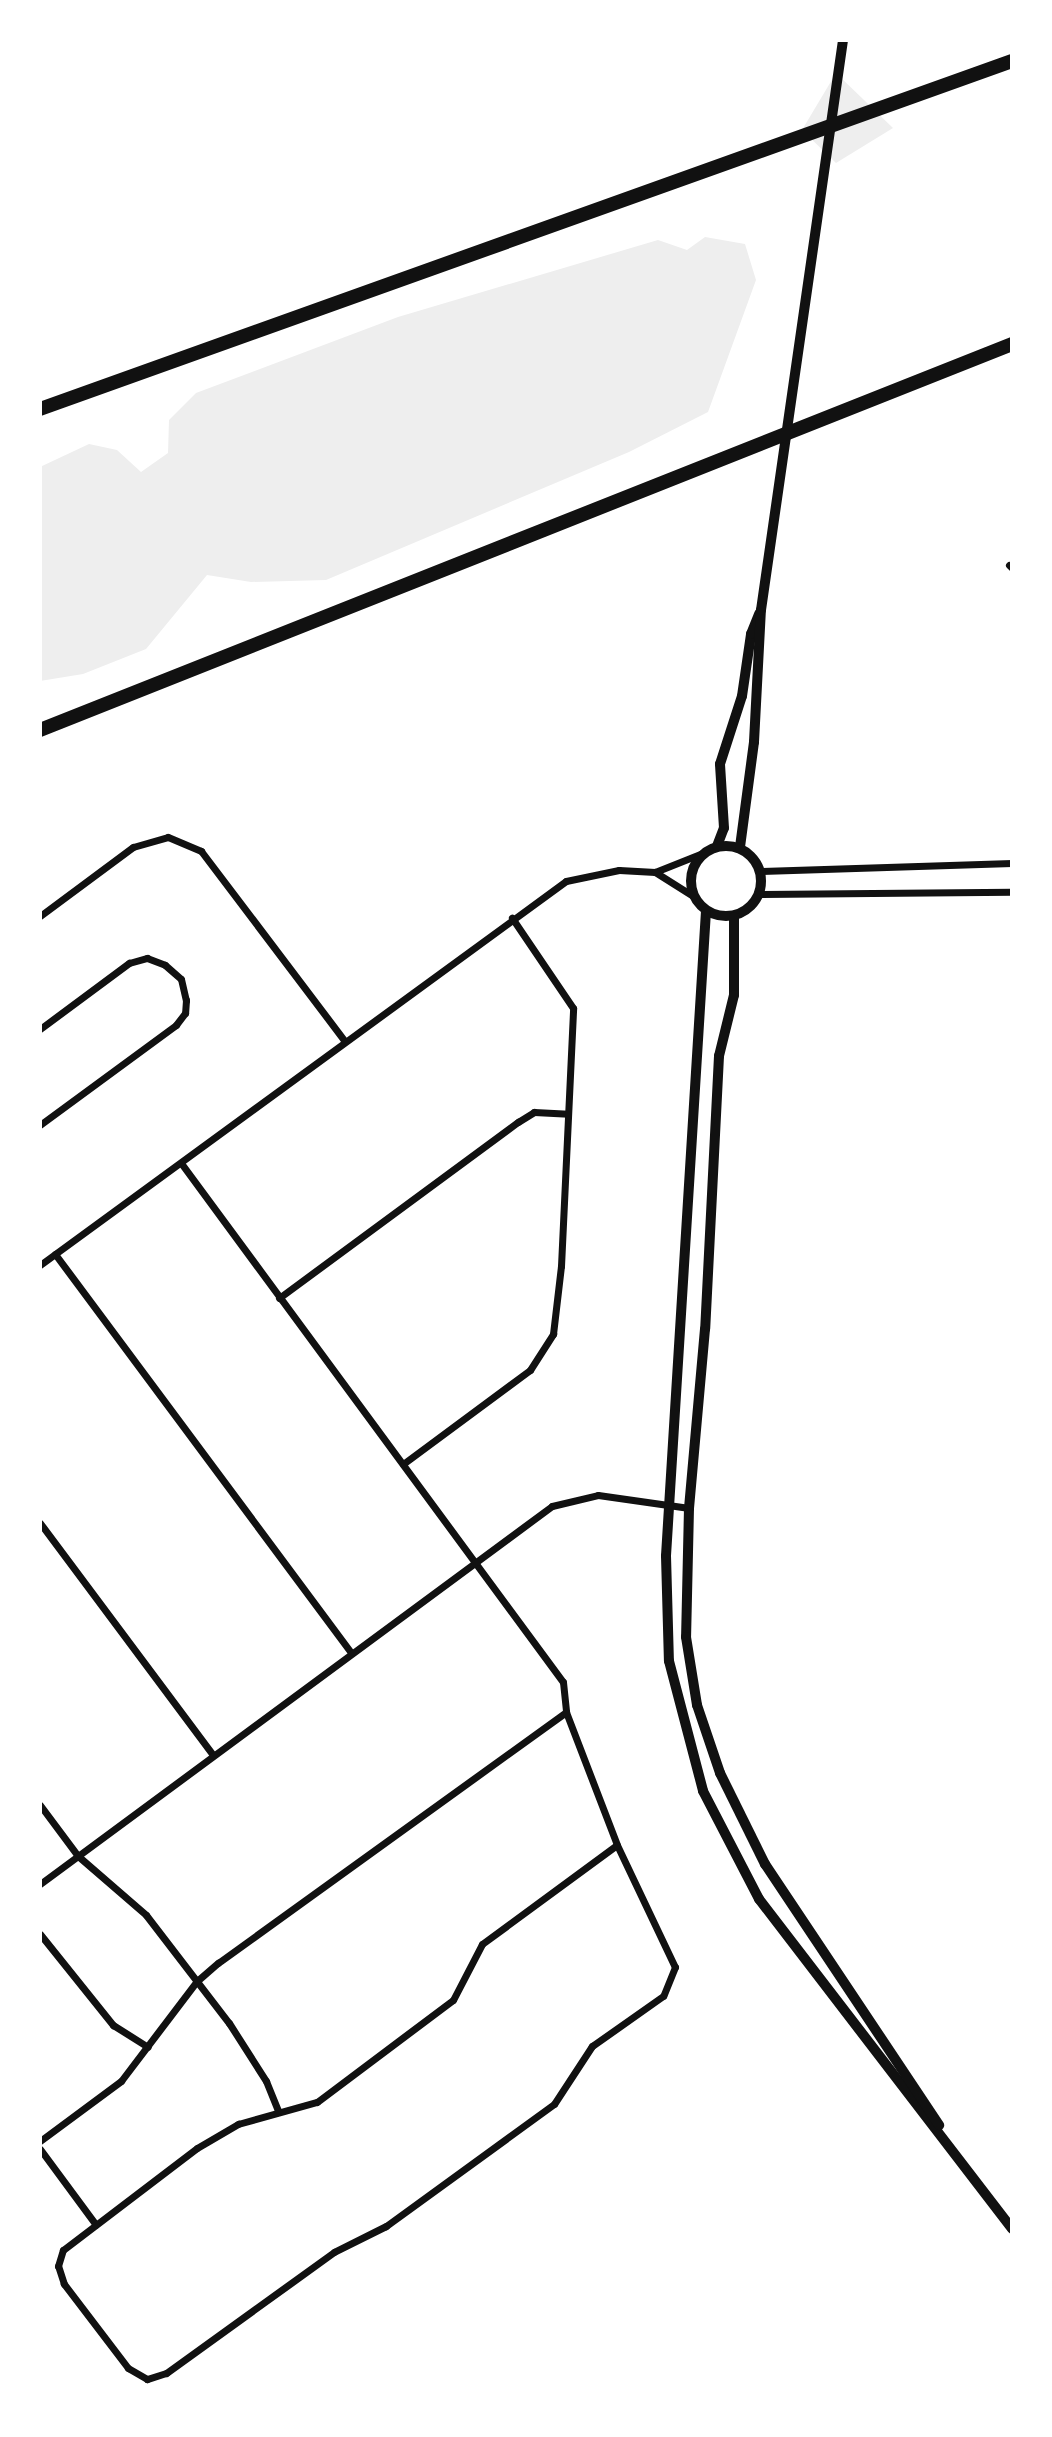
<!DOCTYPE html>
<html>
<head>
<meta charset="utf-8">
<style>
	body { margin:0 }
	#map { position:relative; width:1052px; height:2437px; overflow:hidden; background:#fff; font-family:Inter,sans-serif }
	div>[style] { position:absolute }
	.green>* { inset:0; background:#eee }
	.minor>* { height:7px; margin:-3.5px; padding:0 3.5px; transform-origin:3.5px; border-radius:3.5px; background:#111 }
	.tertiary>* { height:10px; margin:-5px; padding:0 5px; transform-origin:5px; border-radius:5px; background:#111 }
	.tertiary>.ring { margin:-5px; padding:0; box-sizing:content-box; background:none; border:10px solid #111; border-radius:50% }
	.motorway>* { height:14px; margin:-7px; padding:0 7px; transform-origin:7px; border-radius:7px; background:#111 }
	span { translate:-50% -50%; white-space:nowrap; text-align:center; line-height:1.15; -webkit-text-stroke:5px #fff; paint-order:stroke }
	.frame { position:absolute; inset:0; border:42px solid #fff; pointer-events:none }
</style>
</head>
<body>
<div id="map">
	<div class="green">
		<div style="clip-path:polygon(836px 73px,893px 128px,836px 163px,802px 130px)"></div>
		<div style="clip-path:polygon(705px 237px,745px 244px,756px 280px,708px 412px,629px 452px,326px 580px,251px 582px,207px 575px,146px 649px,83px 674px,40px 681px,40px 467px,89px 444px,117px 450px,141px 472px,168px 453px,169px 420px,196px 393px,398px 317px,658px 240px,687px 250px)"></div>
	</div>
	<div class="minor">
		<div style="left:1009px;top:565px;width:4px;rotate:45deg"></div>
		<div style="left:760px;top:871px;width:252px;rotate:-1.8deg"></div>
		<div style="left:655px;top:872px;width:52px;rotate:-21.6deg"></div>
		<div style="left:759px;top:894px;width:253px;rotate:-0.5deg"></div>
		<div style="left:40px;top:916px;width:116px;rotate:-36.6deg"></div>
		<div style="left:133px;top:847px;width:36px;rotate:-16deg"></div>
		<div style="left:168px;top:837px;width:36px;rotate:23deg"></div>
		<div style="left:201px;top:851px;width:237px;rotate:52.9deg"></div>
		<div style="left:40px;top:1029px;width:111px;rotate:-36.6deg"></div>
		<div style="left:129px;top:963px;width:19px;rotate:-16deg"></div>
		<div style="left:147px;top:958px;width:19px;rotate:21deg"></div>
		<div style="left:165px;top:965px;width:21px;rotate:41deg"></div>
		<div style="left:181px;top:979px;width:22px;rotate:77deg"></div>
		<div style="left:186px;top:1000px;width:13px;rotate:94deg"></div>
		<div style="left:185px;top:1013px;width:15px;rotate:127deg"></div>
		<div style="left:176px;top:1025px;width:169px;rotate:143.7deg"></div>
		<div style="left:181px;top:1163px;width:644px;rotate:53.65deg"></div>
		<div style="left:563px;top:1682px;width:30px;rotate:84deg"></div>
		<div style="left:566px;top:1712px;width:142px;rotate:69deg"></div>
		<div style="left:617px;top:1845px;width:135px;rotate:64.6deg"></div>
		<div style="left:675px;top:1967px;width:31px;rotate:112deg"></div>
		<div style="left:663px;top:1996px;width:87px;rotate:144.8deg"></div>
		<div style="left:592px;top:2046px;width:69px;rotate:123.2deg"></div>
		<div style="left:554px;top:2104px;width:208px;rotate:144deg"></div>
		<div style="left:386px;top:2226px;width:58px;rotate:153.4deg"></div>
		<div style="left:334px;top:2252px;width:207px;rotate:144.2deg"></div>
		<div style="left:166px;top:2373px;width:20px;rotate:162deg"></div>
		<div style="left:147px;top:2379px;width:22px;rotate:-150deg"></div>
		<div style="left:128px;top:2368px;width:106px;rotate:-127.3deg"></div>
		<div style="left:64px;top:2284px;width:19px;rotate:-108deg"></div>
		<div style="left:58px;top:2266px;width:17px;rotate:-73deg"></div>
		<div style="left:63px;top:2250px;width:168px;rotate:-37.3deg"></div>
		<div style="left:197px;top:2148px;width:48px;rotate:-30.3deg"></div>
		<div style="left:238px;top:2124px;width:82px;rotate:-15.6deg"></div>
		<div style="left:317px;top:2102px;width:170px;rotate:-36.9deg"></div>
		<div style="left:453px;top:2000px;width:63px;rotate:-62.6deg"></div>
		<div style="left:482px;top:1944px;width:167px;rotate:-36.3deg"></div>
		<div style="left:55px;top:1254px;width:497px;rotate:53.4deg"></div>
		<div style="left:40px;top:1265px;width:651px;rotate:-36.13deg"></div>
		<div style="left:566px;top:881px;width:54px;rotate:-11.7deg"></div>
		<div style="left:619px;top:870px;width:36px;rotate:3deg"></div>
		<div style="left:655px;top:872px;width:45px;rotate:32.3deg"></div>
		<div style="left:279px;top:1298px;width:297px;rotate:-36.4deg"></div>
		<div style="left:518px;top:1122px;width:19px;rotate:-32deg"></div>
		<div style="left:534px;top:1112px;width:34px;rotate:3deg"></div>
		<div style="left:403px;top:1464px;width:158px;rotate:-36.5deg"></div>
		<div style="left:530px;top:1370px;width:43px;rotate:-57.4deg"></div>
		<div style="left:553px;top:1334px;width:68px;rotate:-83.3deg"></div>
		<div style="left:561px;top:1266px;width:258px;rotate:-87.3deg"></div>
		<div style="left:573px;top:1008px;width:109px;rotate:-124.1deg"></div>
		<div style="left:40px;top:1523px;width:289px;rotate:53.3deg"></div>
		<div style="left:40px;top:1805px;width:64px;rotate:53.3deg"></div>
		<div style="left:78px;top:1856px;width:90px;rotate:40.9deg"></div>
		<div style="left:146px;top:1915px;width:136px;rotate:52.5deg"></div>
		<div style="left:229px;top:2023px;width:69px;rotate:57.5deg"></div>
		<div style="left:266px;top:2081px;width:32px;rotate:68deg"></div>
		<div style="left:40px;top:1884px;width:636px;rotate:-36.44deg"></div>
		<div style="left:552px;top:1506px;width:47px;rotate:-13.4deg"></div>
		<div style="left:598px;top:1495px;width:92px;rotate:8.1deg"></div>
		<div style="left:40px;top:1934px;width:117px;rotate:51.3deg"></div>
		<div style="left:113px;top:2025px;width:41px;rotate:32.2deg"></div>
		<div style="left:40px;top:2141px;width:101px;rotate:-36.5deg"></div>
		<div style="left:121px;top:2081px;width:126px;rotate:-52.8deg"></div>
		<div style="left:197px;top:1981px;width:28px;rotate:-41deg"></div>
		<div style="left:218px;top:1963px;width:429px;rotate:-35.8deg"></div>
		<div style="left:40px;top:2149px;width:94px;rotate:53.6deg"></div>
	</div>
	<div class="tertiary">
		<div class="ring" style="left:691px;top:846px;width:60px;height:60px"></div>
		<div style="left:717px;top:846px;width:19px;rotate:-69deg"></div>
		<div style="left:724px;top:828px;width:64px;rotate:-93.6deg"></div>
		<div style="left:720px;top:764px;width:71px;rotate:-72.1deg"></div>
		<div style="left:742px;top:696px;width:63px;rotate:-81.7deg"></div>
		<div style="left:751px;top:634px;width:22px;rotate:-68deg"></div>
		<div style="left:740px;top:847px;width:106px;rotate:-82.4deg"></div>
		<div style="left:754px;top:742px;width:132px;rotate:-87deg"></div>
		<div style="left:761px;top:610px;width:576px;rotate:-81.81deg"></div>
		<div style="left:706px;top:911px;width:646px;rotate:93.55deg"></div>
		<div style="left:666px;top:1556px;width:105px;rotate:88.4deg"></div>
		<div style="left:669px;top:1661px;width:134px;rotate:75.3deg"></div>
		<div style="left:703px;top:1791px;width:122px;rotate:62.6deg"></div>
		<div style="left:759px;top:1899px;width:416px;rotate:52.5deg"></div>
		<div style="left:734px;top:917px;width:78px;rotate:90deg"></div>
		<div style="left:734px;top:995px;width:63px;rotate:103.8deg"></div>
		<div style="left:719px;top:1056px;width:273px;rotate:92.9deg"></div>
		<div style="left:705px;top:1329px;width:180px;rotate:95.1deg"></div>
		<div style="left:689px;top:1508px;width:129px;rotate:91.3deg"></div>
		<div style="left:686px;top:1637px;width:69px;rotate:80.8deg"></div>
		<div style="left:697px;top:1705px;width:72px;rotate:71.3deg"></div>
		<div style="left:720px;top:1773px;width:102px;rotate:63.7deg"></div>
		<div style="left:765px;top:1864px;width:314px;rotate:56.3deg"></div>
	</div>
	<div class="motorway">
		<div style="left:40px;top:409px;width:1032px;rotate:-19.7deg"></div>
		<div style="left:40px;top:730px;width:1046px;rotate:-21.66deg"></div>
	</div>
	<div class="frame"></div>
</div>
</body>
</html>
